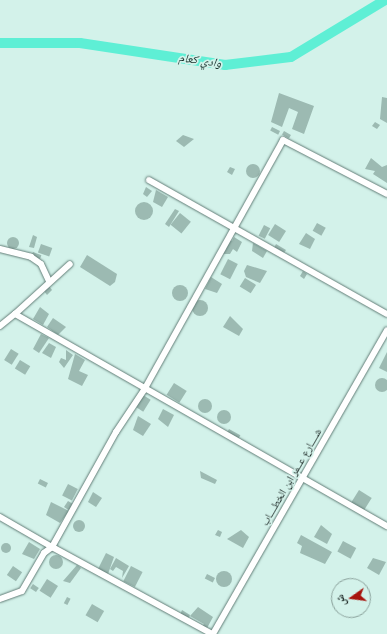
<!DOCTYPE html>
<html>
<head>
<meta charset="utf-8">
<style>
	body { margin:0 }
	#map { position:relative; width:387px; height:634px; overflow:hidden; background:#d3f2ea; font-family:"DM Sans","Noto Naskh Arabic",sans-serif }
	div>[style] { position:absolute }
	.river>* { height:10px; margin:-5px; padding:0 5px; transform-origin:5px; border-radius:5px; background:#5eefd5 }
	.building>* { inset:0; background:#9cbab2; transform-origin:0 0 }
	.round { border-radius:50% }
	.roads { filter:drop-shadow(0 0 1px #627d77) drop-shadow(0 0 1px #627d77) }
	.minor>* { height:6px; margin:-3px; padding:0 3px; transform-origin:3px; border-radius:3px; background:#fff }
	span { translate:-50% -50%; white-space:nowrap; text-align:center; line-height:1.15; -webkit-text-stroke:3.5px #d3f2ea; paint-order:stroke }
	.street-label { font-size:11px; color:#1c2825 }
	.water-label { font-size:12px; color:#162e29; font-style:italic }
	.north { position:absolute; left:331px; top:578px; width:40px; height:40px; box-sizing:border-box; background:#d3f2ea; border:1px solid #8aa19b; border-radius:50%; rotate:256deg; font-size:11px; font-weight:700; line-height:16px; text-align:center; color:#1c2825 }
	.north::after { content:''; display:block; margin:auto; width:14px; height:18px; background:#a7140d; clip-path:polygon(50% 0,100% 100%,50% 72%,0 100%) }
</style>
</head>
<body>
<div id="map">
	<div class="river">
		<div style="left:0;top:43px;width:80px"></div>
		<div style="left:80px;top:43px;width:147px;rotate:8.6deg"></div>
		<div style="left:225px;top:65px;width:66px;rotate:-6.9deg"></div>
		<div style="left:291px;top:57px;width:110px;rotate:-31.2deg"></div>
	</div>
	<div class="building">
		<div style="clip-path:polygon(279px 93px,314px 106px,304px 134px,292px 129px,298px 112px,289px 108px,282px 127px,271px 122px)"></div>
		<div style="clip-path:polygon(382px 97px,387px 98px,387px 123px,380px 119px)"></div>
		<div style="clip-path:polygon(375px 122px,380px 125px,377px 129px,372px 126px)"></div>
		<div style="left:272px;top:127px;width:9px;height:4px;rotate:27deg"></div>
		<div style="left:284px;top:131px;width:8px;height:4px;rotate:30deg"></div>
		<div style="clip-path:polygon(183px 135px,194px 139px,184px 147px,176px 141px)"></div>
		<div style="clip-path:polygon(371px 158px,382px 167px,387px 165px,387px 183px,373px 174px,375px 171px,365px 169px)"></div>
		<div class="round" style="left:246px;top:164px;width:14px;height:14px"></div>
		<div style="clip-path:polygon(230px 167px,235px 169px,232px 175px,227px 172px)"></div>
		<div style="clip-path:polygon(146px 187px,152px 191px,147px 197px,143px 194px)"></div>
		<div style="clip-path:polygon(156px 190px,168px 197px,162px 207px,153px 202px)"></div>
		<div class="round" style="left:135px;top:202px;width:18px;height:18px"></div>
		<div style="clip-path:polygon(175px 209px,179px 211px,169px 227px,165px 224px)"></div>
		<div style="left:180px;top:213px;width:14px;height:15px;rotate:39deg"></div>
		<div style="left:317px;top:223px;width:10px;height:9px;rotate:29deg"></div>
		<div style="left:275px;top:224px;width:13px;height:13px;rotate:32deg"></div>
		<div style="left:264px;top:225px;width:7px;height:12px;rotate:27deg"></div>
		<div style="clip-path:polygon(306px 233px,315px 239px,310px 249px,299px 244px)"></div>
		<div style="clip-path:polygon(33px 235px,37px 237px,34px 248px,29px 247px)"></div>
		<div style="clip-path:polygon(234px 237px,242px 242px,237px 252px,233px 249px,230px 254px,219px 254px,228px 239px,232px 241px)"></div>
		<div class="round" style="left:7px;top:237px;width:12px;height:12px"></div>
		<div style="clip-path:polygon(253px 243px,267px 251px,263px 258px,252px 251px)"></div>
		<div style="left:41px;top:244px;width:12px;height:9px;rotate:20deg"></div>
		<div style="clip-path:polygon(276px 244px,286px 250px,283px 254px,274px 248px)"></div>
		<div style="left:33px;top:252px;width:9px;height:4px;rotate:21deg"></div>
		<div style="clip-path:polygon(87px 255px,117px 274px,115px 282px,110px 286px,80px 267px)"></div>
		<div style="left:228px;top:259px;width:11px;height:17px;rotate:27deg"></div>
		<div style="clip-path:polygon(247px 265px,267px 271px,260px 283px,246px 277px,244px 271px)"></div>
		<div style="clip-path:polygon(303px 271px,307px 274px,304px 279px,300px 276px)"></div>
		<div style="clip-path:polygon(211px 277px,222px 284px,217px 293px,205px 289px)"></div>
		<div style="left:245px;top:278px;width:13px;height:10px;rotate:32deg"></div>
		<div class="round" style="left:172px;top:285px;width:16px;height:16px"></div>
		<div style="clip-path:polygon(49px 286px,52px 290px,47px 295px,44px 291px)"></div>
		<div class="round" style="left:192px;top:300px;width:16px;height:16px"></div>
		<div style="clip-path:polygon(40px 307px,49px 314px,43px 325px,33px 319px)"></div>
		<div style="clip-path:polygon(230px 316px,243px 329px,239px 336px,223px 327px)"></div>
		<div style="clip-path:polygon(53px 318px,66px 327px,58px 335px,47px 327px)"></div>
		<div style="clip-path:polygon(41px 334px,49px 338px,39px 353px,33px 349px)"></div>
		<div style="clip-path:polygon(49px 343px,56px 347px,51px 358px,42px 353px)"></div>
		<div style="left:11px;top:349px;width:9px;height:13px;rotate:32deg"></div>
		<div style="clip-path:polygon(66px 350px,73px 355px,64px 368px,59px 362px,61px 358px,66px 360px)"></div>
		<div style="clip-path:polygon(387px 352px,387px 372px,379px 368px)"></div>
		<div style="clip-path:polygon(75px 354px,85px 360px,79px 371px,88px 375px,82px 386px,68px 379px)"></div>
		<div style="left:20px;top:360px;width:12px;height:10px;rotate:31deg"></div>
		<div class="round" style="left:375px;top:378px;width:14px;height:14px"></div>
		<div style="left:174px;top:383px;width:15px;height:14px;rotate:32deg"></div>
		<div style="left:143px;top:395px;width:9px;height:14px;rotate:32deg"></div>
		<div class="round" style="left:198px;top:399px;width:14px;height:14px"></div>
		<div style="clip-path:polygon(163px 409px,174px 415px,168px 427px,158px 419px)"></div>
		<div class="round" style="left:217px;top:410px;width:14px;height:14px"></div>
		<div style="clip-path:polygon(138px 416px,151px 424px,143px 436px,133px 430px)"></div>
		<div style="left:229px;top:429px;width:13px;height:4px;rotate:29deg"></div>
		<div style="clip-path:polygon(200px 471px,217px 480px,215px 484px,201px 478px)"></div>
		<div style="left:40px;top:479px;width:9px;height:5px;rotate:27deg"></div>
		<div style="left:68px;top:484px;width:11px;height:13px;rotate:27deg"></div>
		<div style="left:359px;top:490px;width:15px;height:15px;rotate:32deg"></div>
		<div style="clip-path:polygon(93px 492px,102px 498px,96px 507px,88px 502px)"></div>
		<div style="clip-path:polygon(68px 501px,73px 504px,70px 511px,64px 507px)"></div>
		<div style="clip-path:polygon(51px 502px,69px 511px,60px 523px,46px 515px)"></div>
		<div class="round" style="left:73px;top:520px;width:12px;height:12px"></div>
		<div style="clip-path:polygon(321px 525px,332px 534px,327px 544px,314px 537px)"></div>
		<div style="clip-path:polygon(218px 530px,222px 532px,220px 537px,215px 535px)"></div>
		<div style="clip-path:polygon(241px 530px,249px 537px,243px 548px,227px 539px)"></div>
		<div style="clip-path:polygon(301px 535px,332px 552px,325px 564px,300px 553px,302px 546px,297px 543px)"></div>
		<div style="left:343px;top:541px;width:15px;height:12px;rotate:28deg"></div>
		<div style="clip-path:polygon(29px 542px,40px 549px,34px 559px,22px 554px)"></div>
		<div class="round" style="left:1px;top:543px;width:10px;height:10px"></div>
		<div style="clip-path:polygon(106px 553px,114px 557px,108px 574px,98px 569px)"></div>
		<div class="round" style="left:49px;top:555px;width:14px;height:14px"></div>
		<div style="clip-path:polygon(116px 558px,129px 566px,122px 578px,123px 571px,116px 567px,113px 571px,110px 569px)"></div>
		<div style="clip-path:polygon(373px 558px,386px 562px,379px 575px,367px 568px)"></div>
		<div style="clip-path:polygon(77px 565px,81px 568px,70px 583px,63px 581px)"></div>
		<div style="left:13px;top:566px;width:11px;height:11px;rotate:34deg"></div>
		<div style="left:131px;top:566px;width:13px;height:17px;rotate:27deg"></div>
		<div class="round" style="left:216px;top:571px;width:16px;height:16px"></div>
		<div style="left:207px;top:574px;width:9px;height:5px;rotate:27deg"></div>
		<div style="left:47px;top:579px;width:13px;height:14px;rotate:32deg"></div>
		<div style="left:33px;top:584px;width:7px;height:5px;rotate:34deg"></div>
		<div style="clip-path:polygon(335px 595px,339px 598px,338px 604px,332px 601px)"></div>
		<div style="left:67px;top:597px;width:4px;height:7px;rotate:27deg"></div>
		<div style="left:92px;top:604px;width:14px;height:13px;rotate:30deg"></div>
		<div style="clip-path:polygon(198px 607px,213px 617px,206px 630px,201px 628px,204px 624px,190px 616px)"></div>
		<div style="clip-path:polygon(182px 610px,190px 615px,188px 620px,180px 615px)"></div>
	</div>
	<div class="roads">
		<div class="minor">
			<div style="left:149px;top:180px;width:273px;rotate:29.4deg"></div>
			<div style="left:0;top:249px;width:32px;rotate:14deg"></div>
			<div style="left:31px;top:257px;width:12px;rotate:35deg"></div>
			<div style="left:41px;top:264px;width:19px;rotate:65deg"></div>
			<div style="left:15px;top:314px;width:74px;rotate:-42.3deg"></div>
			<div style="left:0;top:326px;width:19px;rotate:-39deg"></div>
			<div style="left:15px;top:314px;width:428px;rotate:29.7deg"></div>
			<div style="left:0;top:517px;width:60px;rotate:30deg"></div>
			<div style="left:52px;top:547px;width:132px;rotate:-60.9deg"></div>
			<div style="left:116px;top:432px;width:50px;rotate:-56.3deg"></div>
			<div style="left:144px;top:390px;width:286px;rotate:-60.9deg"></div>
			<div style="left:283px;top:140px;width:117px;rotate:27.4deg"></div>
			<div style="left:0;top:599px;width:23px;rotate:-20deg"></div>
			<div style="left:22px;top:591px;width:44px;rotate:-59.9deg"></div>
			<div style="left:44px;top:553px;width:10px;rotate:-37deg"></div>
			<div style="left:52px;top:547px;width:182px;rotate:28.5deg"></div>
			<div style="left:213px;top:634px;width:350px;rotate:-60.2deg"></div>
		</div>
	</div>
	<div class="street-label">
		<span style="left:291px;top:477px;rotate:-60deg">شــــارع عــمر ابن الخطــــاب</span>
	</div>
	<div class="water-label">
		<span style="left:200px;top:61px;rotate:8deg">وادي كعام</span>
	</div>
	<div class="north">ش</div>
</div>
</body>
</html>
